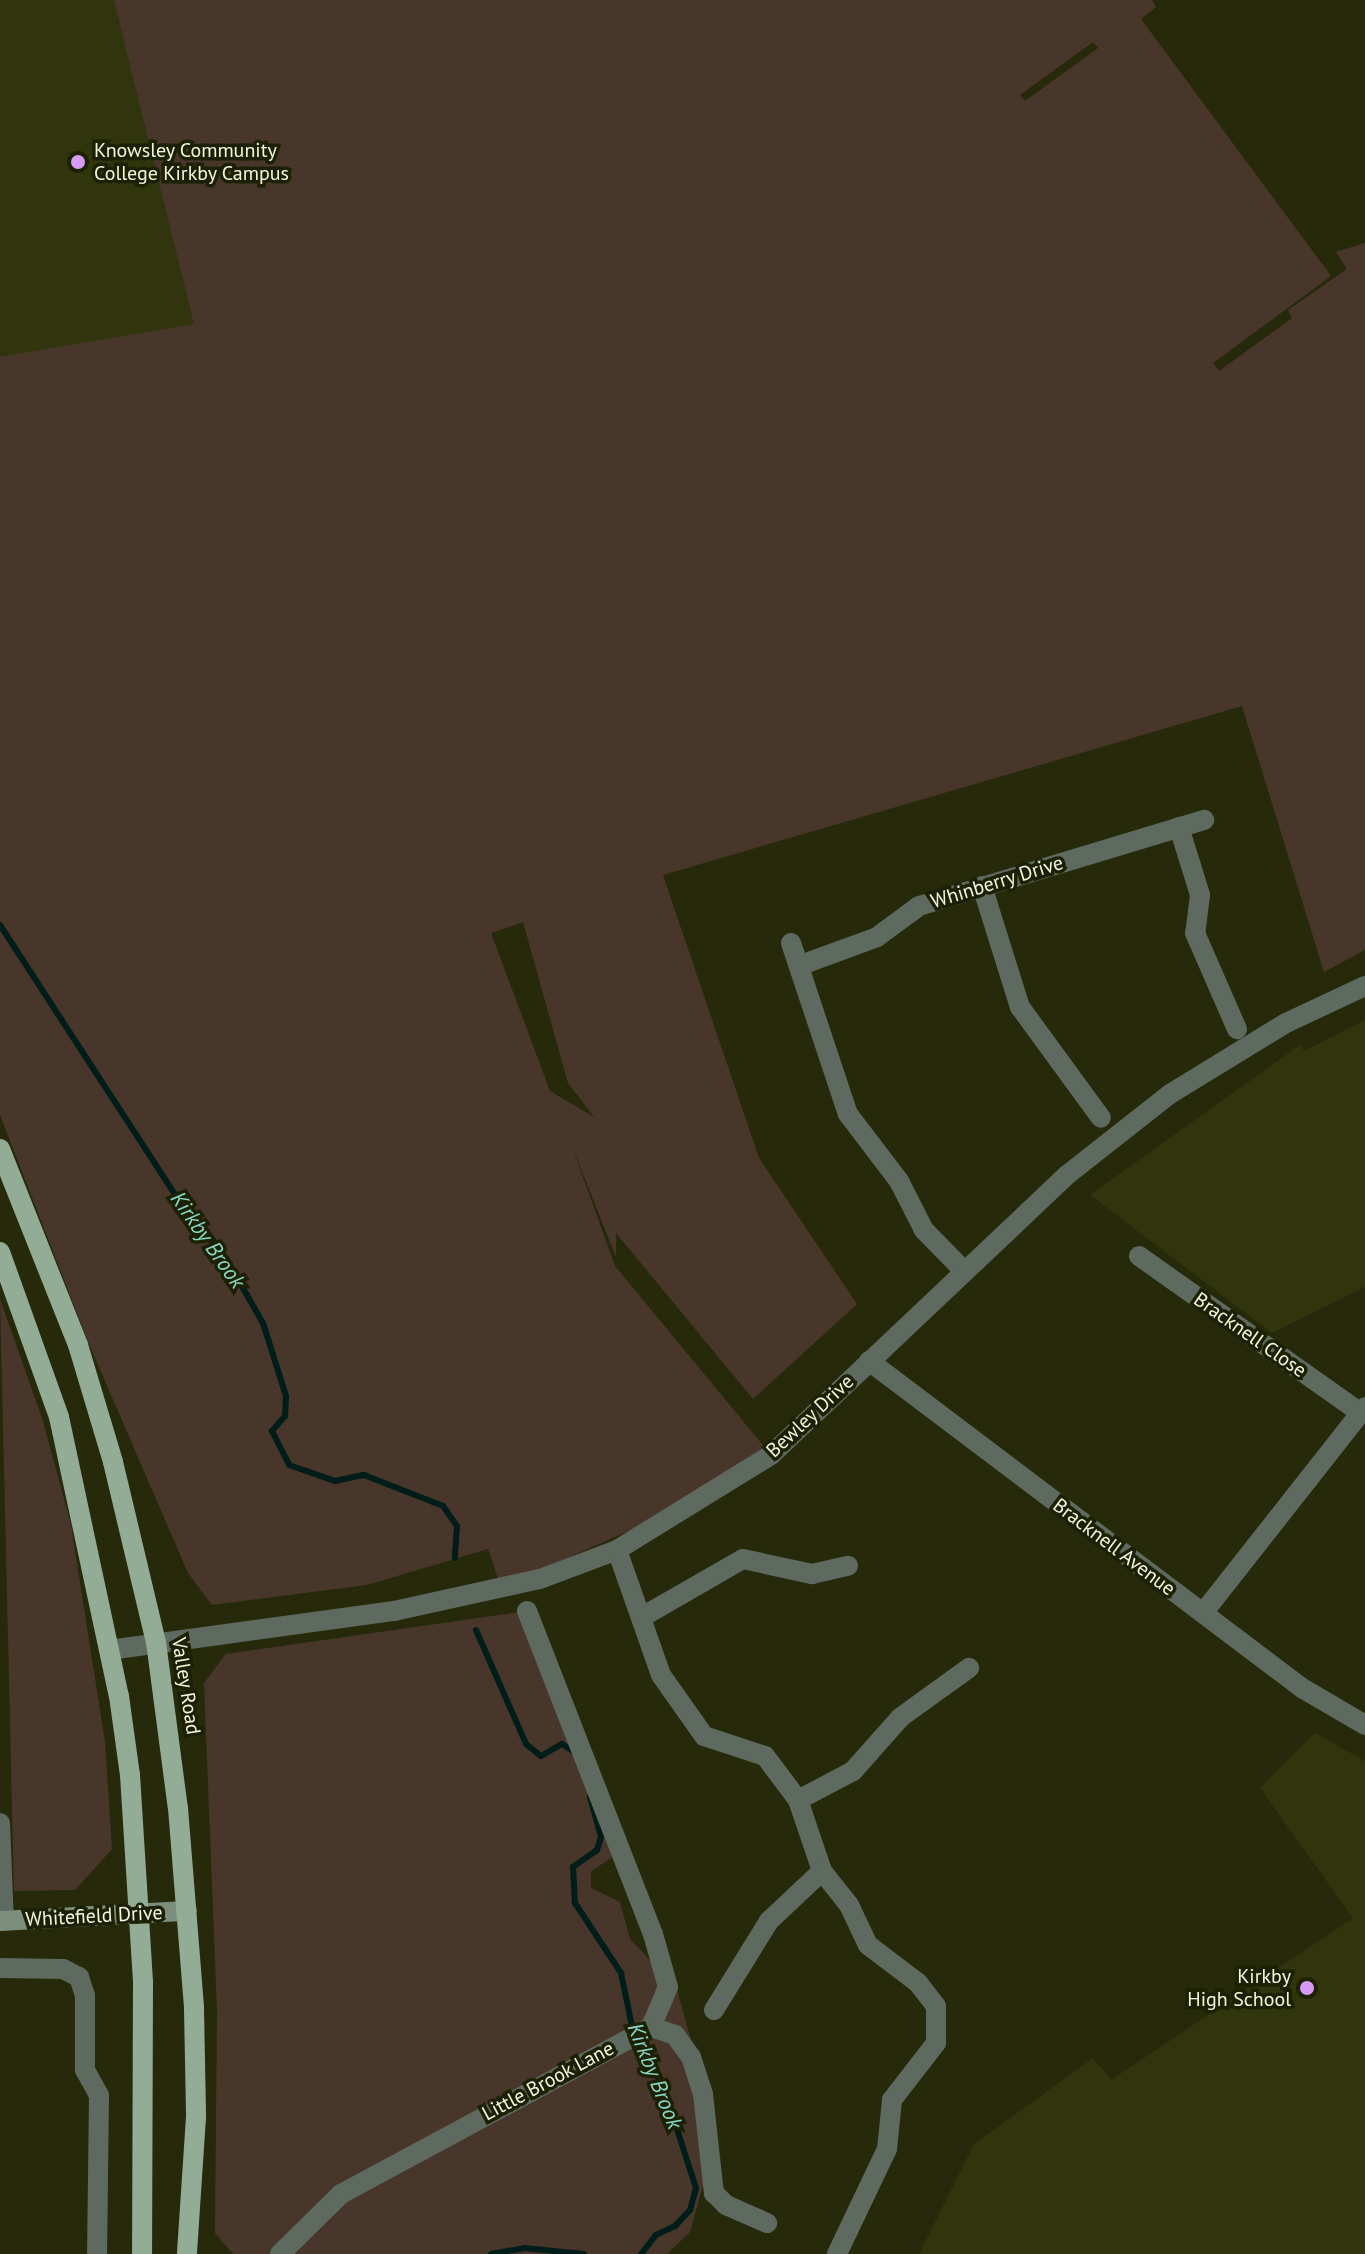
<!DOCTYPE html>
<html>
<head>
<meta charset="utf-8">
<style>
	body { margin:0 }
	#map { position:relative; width:1365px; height:2254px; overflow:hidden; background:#262a0b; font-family:"PT Sans",sans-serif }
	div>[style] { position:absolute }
	.built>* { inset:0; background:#30350d }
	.green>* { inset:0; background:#49362b }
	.stream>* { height:6px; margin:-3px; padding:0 3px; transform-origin:3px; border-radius:3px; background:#001d19 }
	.minor>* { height:20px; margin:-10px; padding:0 10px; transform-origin:10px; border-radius:10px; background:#5e6a5f }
	.tertiary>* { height:20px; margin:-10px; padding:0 10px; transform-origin:10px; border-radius:10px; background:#5e6a5f }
	.secondary>* { height:20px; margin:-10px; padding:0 10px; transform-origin:10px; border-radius:10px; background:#7c8f7e }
	.primary>* { height:20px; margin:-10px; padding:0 10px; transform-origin:10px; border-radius:10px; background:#93ac96 }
	.dots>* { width:22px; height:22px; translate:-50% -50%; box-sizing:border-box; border:4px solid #1d2103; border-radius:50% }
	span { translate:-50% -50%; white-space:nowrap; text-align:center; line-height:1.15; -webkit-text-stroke:7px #1d2103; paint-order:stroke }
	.poi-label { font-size:20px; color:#f2f5e3 }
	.left { translate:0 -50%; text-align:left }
	.right { translate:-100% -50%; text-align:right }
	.street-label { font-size:20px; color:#f2f5e3 }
	.water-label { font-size:22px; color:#88d6c7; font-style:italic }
</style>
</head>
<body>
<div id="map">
	<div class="built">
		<div style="clip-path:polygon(0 0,116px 0,195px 325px,0 377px)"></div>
		<div style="clip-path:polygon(1365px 1020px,1365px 1287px,1272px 1333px,1090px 1195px,1300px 1045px,1304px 1051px)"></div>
		<div style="clip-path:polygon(1315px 1733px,1365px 1761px,1365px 2254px,919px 2254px,974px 2144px,1093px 2058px,1111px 2080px,1353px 1918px,1260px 1788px)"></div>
	</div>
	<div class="green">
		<div style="clip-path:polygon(evenodd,114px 0,1152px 0,1156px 7px,1141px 19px,1331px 276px,1213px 363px,1219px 371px,1292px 318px,1288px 310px,1347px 269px,1336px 252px,1365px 243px,1365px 950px,1324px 972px,1242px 706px,663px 875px,759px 1158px,857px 1304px,753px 1399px,616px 1233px,616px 1257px,571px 1144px,615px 1266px,771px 1455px,697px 1501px,501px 1587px,488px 1549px,367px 1585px,212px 1605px,188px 1573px,89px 1344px,0 1115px,0 357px,194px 324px,114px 0,1093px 42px,1098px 48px,1025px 101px,1020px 95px,1093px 42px,114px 0,523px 922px,568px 1083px,594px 1117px,550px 1091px,491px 933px,523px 922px)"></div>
		<div style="clip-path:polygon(0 1299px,43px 1421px,71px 1525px,105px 1742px,112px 1849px,75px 1890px,14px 1891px)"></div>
		<div style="clip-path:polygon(527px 1611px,621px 1852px,591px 1871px,591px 1888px,620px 1902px,630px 1939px,665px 1976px,671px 1968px,717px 2135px,690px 2232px,667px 2254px,233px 2254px,215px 2233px,217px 2010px,204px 1683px,226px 1654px)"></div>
	</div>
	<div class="stream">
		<div style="left:0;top:925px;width:340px;rotate:57deg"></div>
		<div style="left:185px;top:1210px;width:65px;rotate:50deg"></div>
		<div style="left:227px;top:1260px;width:73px;rotate:60.3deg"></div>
		<div style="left:263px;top:1323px;width:77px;rotate:72.5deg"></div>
		<div style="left:286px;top:1396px;width:20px;rotate:93deg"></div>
		<div style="left:285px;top:1416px;width:20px;rotate:131deg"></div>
		<div style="left:272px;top:1431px;width:38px;rotate:63deg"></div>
		<div style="left:289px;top:1465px;width:49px;rotate:19.2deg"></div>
		<div style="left:335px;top:1481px;width:30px;rotate:-12deg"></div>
		<div style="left:364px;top:1475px;width:85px;rotate:21.4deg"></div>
		<div style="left:443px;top:1506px;width:24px;rotate:55deg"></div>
		<div style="left:457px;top:1526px;width:32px;rotate:94deg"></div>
		<div style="left:476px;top:1630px;width:124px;rotate:66.3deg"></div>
		<div style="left:526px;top:1744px;width:19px;rotate:39deg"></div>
		<div style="left:541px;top:1756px;width:24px;rotate:-30deg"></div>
		<div style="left:562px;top:1744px;width:17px;rotate:33deg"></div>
		<div style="left:590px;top:1797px;width:41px;rotate:74.6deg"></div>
		<div style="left:601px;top:1837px;width:14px;rotate:107deg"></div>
		<div style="left:597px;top:1850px;width:29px;rotate:145deg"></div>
		<div style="left:573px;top:1867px;width:36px;rotate:87deg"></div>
		<div style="left:575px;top:1903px;width:84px;rotate:56.7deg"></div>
		<div style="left:621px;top:1973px;width:54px;rotate:78.3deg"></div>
		<div style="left:632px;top:2026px;width:74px;rotate:63.4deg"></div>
		<div style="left:665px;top:2092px;width:101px;rotate:72.1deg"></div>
		<div style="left:696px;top:2188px;width:23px;rotate:105deg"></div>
		<div style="left:690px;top:2210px;width:22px;rotate:133deg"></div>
		<div style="left:675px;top:2226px;width:21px;rotate:155deg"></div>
		<div style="left:656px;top:2235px;width:24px;rotate:128deg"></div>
		<div style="left:491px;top:2254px;width:34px;rotate:-10deg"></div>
		<div style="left:524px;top:2248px;width:60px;rotate:5.7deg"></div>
	</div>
	<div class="minor">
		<div style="left:1179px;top:827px;width:71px;rotate:72.8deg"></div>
		<div style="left:1200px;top:895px;width:38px;rotate:97deg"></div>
		<div style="left:1195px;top:933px;width:105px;rotate:66.4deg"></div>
		<div style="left:982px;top:886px;width:127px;rotate:72.6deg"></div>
		<div style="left:1020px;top:1007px;width:137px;rotate:53.9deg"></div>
		<div style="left:791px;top:943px;width:180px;rotate:71.6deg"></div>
		<div style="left:848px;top:1114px;width:84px;rotate:52.7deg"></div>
		<div style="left:899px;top:1181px;width:55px;rotate:63deg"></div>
		<div style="left:924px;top:1230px;width:57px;rotate:45.7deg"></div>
		<div style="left:801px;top:965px;width:81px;rotate:-20.2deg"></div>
		<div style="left:877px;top:937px;width:52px;rotate:-36.4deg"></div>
		<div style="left:919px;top:906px;width:298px;rotate:-16.8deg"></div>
		<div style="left:1139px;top:1256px;width:272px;rotate:35.3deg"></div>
		<div style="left:869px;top:1361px;width:543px;rotate:37.06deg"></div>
		<div style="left:1302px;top:1688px;width:73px;rotate:30.4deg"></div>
		<div style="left:617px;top:1550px;width:133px;rotate:70.6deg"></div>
		<div style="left:661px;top:1675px;width:75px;rotate:54.8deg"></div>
		<div style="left:704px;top:1736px;width:64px;rotate:18.2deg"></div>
		<div style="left:765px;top:1756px;width:55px;rotate:53.1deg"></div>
		<div style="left:798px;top:1800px;width:75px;rotate:71.3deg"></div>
		<div style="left:822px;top:1871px;width:43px;rotate:51.5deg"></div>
		<div style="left:849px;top:1905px;width:44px;rotate:64.6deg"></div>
		<div style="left:868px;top:1945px;width:63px;rotate:37.2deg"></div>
		<div style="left:918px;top:1983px;width:29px;rotate:52deg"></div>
		<div style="left:936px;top:2006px;width:37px;rotate:90deg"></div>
		<div style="left:936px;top:2043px;width:72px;rotate:127.7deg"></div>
		<div style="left:892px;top:2100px;width:49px;rotate:95.8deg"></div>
		<div style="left:887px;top:2149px;width:116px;rotate:115.5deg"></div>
		<div style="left:527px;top:1611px;width:347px;rotate:68.7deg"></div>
		<div style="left:653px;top:1934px;width:55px;rotate:74.2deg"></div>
		<div style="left:668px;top:1987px;width:43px;rotate:113deg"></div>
		<div style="left:1203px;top:1613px;width:262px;rotate:-51.8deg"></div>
		<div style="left:642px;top:1617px;width:116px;rotate:-29.9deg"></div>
		<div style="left:743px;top:1559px;width:71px;rotate:12.3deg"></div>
		<div style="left:812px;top:1574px;width:37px;rotate:-13deg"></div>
		<div style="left:798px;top:1800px;width:62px;rotate:-27.8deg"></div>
		<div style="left:853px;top:1771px;width:72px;rotate:-48.4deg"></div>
		<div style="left:901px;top:1717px;width:84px;rotate:-35.8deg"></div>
		<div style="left:0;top:1823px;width:98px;rotate:87.7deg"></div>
		<div style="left:0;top:1968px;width:63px;rotate:0.9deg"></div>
		<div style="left:63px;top:1969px;width:18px;rotate:27deg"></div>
		<div style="left:79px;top:1977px;width:19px;rotate:72deg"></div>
		<div style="left:85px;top:1995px;width:75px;rotate:90deg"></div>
		<div style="left:85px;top:2070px;width:29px;rotate:61deg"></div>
		<div style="left:99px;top:2095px;width:159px;rotate:90.7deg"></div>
		<div style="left:714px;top:2010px;width:105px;rotate:-58.3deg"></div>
		<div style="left:769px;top:1921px;width:73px;rotate:-43.3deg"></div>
		<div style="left:280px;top:2254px;width:86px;rotate:-44.5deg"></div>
		<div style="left:341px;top:2194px;width:352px;rotate:-28.3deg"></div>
		<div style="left:651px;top:2027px;width:25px;rotate:18deg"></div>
		<div style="left:675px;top:2035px;width:27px;rotate:54deg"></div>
		<div style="left:691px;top:2057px;width:39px;rotate:72deg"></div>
		<div style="left:703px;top:2094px;width:100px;rotate:83.7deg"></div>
		<div style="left:714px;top:2193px;width:17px;rotate:45deg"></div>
		<div style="left:726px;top:2205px;width:45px;rotate:23.7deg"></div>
	</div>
	<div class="tertiary">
		<div style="left:109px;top:1650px;width:288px;rotate:-7.8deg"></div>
		<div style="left:394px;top:1611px;width:149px;rotate:-12.4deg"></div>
		<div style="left:540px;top:1579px;width:82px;rotate:-20.6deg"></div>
		<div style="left:617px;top:1550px;width:181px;rotate:-31.7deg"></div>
		<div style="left:771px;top:1455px;width:407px;rotate:-43.4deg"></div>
		<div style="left:1067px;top:1175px;width:131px;rotate:-38.2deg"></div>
		<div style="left:1170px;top:1094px;width:136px;rotate:-31.5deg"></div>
		<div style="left:1286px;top:1023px;width:87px;rotate:-25.1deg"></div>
	</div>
	<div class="secondary">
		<div style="left:0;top:1921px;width:187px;rotate:-3.1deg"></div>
	</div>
	<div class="primary">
		<div style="left:0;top:1149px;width:211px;rotate:68.3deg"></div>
		<div style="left:78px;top:1345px;width:122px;rotate:73.3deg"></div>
		<div style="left:113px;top:1462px;width:185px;rotate:76.6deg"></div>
		<div style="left:156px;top:1642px;width:167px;rotate:82.5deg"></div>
		<div style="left:178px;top:1808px;width:202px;rotate:85.4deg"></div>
		<div style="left:194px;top:2009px;width:108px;rotate:88.9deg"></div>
		<div style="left:196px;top:2117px;width:137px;rotate:93.8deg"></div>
		<div style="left:0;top:1252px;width:175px;rotate:70.3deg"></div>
		<div style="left:59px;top:1417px;width:285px;rotate:77.9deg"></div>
		<div style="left:119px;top:1696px;width:80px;rotate:82.1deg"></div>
		<div style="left:130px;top:1775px;width:207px;rotate:86.4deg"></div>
		<div style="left:143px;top:1982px;width:272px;rotate:90.2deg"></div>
	</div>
	<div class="dots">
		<div style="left:78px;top:162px;background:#d99af7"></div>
		<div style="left:1307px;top:1988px;background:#d99af7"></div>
	</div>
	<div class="poi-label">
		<span class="left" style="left:94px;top:162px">Knowsley Community<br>College Kirkby Campus</span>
		<span class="right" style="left:1291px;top:1988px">Kirkby<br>High School</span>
	</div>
	<div class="street-label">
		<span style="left:997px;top:882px;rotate:-17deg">Whinberry Drive</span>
		<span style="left:1250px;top:1335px;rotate:35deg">Bracknell Close</span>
		<span style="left:810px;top:1416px;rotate:-43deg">Bewley Drive</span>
		<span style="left:1114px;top:1547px;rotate:37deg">Bracknell Avenue</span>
		<span style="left:186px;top:1686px;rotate:81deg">Valley Road</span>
		<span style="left:94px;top:1916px;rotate:-3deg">Whitefield Drive</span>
		<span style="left:548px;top:2081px;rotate:-28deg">Little Brook Lane</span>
	</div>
	<div class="water-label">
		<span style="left:208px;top:1240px;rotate:55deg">Kirkby Brook</span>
		<span style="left:655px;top:2076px;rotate:68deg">Kirkby Brook</span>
	</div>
</div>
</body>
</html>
